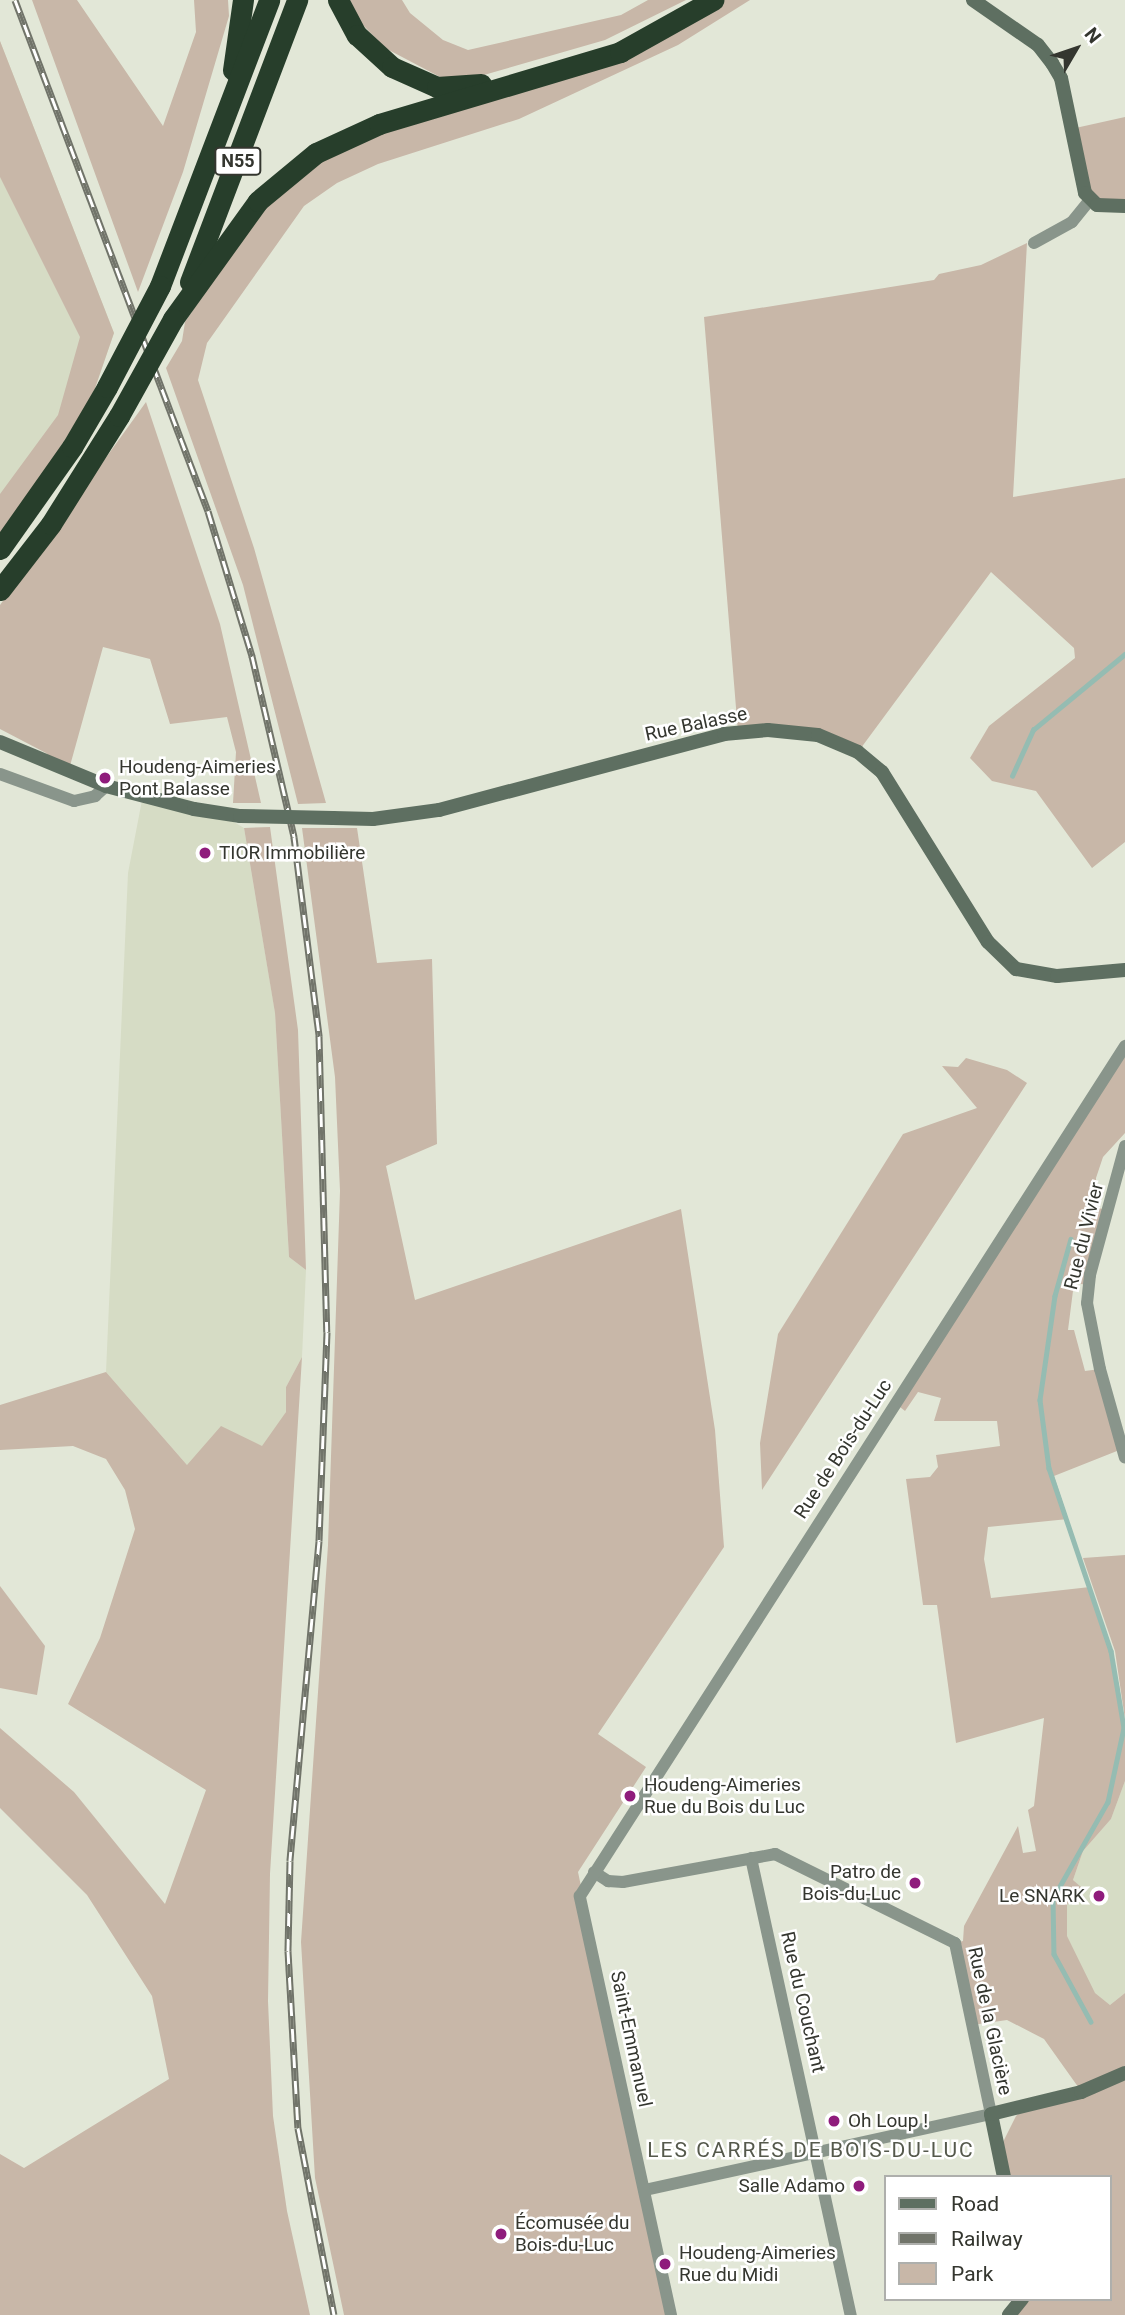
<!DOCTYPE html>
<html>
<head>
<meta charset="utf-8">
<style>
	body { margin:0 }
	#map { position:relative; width:1125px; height:2315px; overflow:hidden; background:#e2e7d7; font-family:Roboto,sans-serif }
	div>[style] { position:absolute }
	.built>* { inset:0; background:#d6dcc5 }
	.green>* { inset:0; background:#c8b7a8 }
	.stream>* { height:4.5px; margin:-2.25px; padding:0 2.25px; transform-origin:2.25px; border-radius:2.25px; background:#95bcb2 }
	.street>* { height:12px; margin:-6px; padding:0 6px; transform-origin:6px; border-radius:6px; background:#89958b }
	.secondary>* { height:14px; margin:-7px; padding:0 7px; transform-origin:7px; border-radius:7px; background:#5e6f61 }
	.highway>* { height:21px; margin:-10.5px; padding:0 10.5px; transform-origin:10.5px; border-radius:10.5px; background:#273e2b }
	.rail>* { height:7px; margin-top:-3.5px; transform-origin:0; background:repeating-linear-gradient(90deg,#fff 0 13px,#71746a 0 26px); box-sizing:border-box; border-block:2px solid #71746a }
	.secondary-bridge>* { height:14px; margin:-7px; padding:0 7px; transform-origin:7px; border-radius:7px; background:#5e6f61 }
	.highway-bridge>* { height:21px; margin:-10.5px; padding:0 10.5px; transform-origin:10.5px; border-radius:10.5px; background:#273e2b }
	.dots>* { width:19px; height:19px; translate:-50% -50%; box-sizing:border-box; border:4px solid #fff; border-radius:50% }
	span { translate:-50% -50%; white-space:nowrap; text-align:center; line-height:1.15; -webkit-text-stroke:5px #fff; paint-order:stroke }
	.shield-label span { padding:2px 5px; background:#fff; border:2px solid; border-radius:5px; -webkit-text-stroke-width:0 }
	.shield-label { font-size:18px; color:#34362f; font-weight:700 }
	.street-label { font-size:19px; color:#34362f }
	.poi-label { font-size:19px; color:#34362f }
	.left { translate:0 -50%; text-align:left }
	.right { translate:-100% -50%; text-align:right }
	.neighbourhood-label { font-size:21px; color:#55594c; letter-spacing:2px }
	.legend { position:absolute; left:884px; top:2175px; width:228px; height:126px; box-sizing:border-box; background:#fff; border:2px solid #aeafac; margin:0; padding:9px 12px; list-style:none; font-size:21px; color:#34362f }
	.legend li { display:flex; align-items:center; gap:14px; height:35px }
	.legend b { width:35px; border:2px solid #aeafac }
	.north { position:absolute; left:1041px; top:14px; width:70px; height:70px; -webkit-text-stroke:5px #fff; paint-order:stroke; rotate:51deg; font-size:19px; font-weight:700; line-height:28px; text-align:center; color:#34362f }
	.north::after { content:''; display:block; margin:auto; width:24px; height:32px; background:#34362f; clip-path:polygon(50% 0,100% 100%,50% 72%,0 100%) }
</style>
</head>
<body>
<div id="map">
	<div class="built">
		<div style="clip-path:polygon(0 41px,114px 333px,93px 394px,0 533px)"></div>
		<div style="clip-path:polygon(143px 795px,222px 815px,244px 828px,275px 1012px,289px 1257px,306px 1270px,302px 1357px,286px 1387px,286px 1412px,276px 1431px,262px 1447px,187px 1465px,106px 1372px,128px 873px)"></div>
		<div style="clip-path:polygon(1125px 1781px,1125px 1993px,1110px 2005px,1094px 1993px,1067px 1937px,1067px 1905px,1080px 1888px,1073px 1880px,1083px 1851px,1111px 1819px)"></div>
	</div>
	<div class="green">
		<div style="clip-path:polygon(32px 0,77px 0,163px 126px,196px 32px,194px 0,228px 0,229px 16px,183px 172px,138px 292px)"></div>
		<div style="clip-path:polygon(350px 0,402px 0,410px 13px,443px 40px,468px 50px,621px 15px,648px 0,686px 0,605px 40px,470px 79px,442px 78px,385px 48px,361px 23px)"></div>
		<div style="clip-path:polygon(723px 0,750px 0,678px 45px,519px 119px,378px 164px,337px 183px,304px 206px,207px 343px,198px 380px,254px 548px,326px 803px,298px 804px,243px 585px,166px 368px,182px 341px,185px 322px,262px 207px,323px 158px,367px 136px,603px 63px)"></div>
		<div style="clip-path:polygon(0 41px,114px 333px,93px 394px,46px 471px,0 533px,0 494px,58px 415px,80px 337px,0 177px)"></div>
		<div style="clip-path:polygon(1125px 117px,1125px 206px,1090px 200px,1071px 129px)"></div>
		<div style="clip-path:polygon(1027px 243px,1013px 497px,1125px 478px,1125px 842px,1092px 868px,1036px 791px,992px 781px,970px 758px,989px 726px,1075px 658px,1074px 648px,991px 572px,858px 752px,842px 743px,738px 732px,704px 317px,934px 280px,939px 274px,981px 265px)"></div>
		<div style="clip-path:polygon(146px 402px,220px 624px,261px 803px,233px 803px,236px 752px,227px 717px,170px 724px,150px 659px,103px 647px,68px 773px,46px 753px,0 729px,0 605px)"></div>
		<div style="clip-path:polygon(270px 827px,298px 1030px,306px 1270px,289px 1257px,275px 1013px,244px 828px)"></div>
		<div style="clip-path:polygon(302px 828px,357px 828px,377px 963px,432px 959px,437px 1144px,386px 1166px,415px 1300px,681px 1209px,715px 1430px,724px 1547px,598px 1734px,646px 1767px,578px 1872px,671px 2315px,344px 2315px,315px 2178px,301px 1942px,328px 1545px,340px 1191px,335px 1077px)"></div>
		<div style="clip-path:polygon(1125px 1056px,1125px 1133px,1103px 1157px,1096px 1178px,1097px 1208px,1109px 1210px,1088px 1285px,1074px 1283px,1068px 1330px,1074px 1330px,1085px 1371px,1100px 1369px,1122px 1449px,1054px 1476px,1068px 1519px,988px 1527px,984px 1559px,991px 1598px,1090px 1587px,1119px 1685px,1125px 1728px,1125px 1781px,1111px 1819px,1083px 1851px,1073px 1880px,1081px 1887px,1067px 1905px,1067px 1936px,1095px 1993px,1110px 2005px,1125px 1993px,1125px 2315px,1009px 2315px,1022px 2299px,1109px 2299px,1109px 2177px,1004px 2177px,999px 2150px,1016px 2116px,1030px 2104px,1081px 2091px,1044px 2039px,1007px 2020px,972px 2025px,955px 1943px,963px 1941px,964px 1926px,1018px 1826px,1023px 1853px,1036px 1851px,1028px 1810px,1034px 1806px,1044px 1718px,956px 1743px,937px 1605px,923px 1605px,906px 1479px,930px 1477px,938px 1467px,936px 1455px,1000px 1446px,997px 1421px,934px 1421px,941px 1398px,918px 1392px,905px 1411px,895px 1403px)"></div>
		<div style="clip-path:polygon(966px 1058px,1007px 1070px,1027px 1083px,762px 1490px,760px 1443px,778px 1334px,903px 1134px,977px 1108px,942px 1066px,958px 1067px)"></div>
		<div style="clip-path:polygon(302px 1357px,270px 1874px,268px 2001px,273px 2116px,287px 2211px,310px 2315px,0 2315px,0 2154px,24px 2168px,169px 2079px,152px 1996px,87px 1895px,0 1808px,0 1728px,74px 1792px,165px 1904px,206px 1790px,68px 1704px,100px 1638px,135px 1529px,125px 1490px,106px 1459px,73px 1446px,0 1450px,0 1405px,106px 1372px,187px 1465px,221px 1426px,262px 1446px,286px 1412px,286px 1387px)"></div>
		<div style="clip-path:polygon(1125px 1555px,1125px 1719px,1115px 1651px,1083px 1558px)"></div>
		<div style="clip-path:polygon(0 1586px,45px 1646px,37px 1695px,0 1688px)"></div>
	</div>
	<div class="stream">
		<div style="left:1012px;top:776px;width:51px;rotate:-65.5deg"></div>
		<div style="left:1033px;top:730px;width:119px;rotate:-39.6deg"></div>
		<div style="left:1071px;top:1239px;width:59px;rotate:105.7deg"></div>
		<div style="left:1055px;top:1296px;width:105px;rotate:98.2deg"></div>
		<div style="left:1040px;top:1400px;width:69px;rotate:82.5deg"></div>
		<div style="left:1049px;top:1468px;width:193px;rotate:71.3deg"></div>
		<div style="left:1111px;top:1651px;width:78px;rotate:80.4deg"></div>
		<div style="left:1124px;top:1728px;width:76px;rotate:102.2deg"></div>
		<div style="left:1108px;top:1802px;width:112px;rotate:119.6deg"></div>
		<div style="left:1053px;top:1899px;width:55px;rotate:89deg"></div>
		<div style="left:1054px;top:1954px;width:77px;rotate:61.4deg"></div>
	</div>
	<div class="street">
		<div style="left:1034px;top:243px;width:43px;rotate:-28.9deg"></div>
		<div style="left:1072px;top:222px;width:28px;rotate:-51deg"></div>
		<div style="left:0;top:774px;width:79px;rotate:20deg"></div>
		<div style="left:74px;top:801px;width:22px;rotate:-13deg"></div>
		<div style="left:95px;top:796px;width:15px;rotate:-42deg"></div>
		<div style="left:1125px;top:1146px;width:134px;rotate:105.2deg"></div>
		<div style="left:1090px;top:1275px;width:28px;rotate:96deg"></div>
		<div style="left:1087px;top:1303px;width:67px;rotate:78.9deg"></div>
		<div style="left:1100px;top:1369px;width:92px;rotate:74.3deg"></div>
		<div style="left:751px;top:1858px;width:468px;rotate:77.7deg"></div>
		<div style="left:594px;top:1872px;width:17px;rotate:33deg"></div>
		<div style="left:608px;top:1881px;width:15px;rotate:4deg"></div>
		<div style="left:623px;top:1882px;width:155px;rotate:-10.4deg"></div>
		<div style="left:775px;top:1854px;width:201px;rotate:26.3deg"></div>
		<div style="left:955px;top:1943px;width:175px;rotate:78.1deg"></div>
		<div style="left:991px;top:2114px;width:355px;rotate:167.6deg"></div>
		<div style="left:671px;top:2315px;width:429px;rotate:-102.3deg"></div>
		<div style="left:580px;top:1896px;width:1010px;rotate:-57.33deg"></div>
	</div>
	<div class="secondary">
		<div style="left:973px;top:0;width:79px;rotate:34.7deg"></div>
		<div style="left:1038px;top:45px;width:23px;rotate:52deg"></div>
		<div style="left:1052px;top:63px;width:17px;rotate:59deg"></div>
		<div style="left:1061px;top:78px;width:117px;rotate:78.2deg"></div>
		<div style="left:1085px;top:193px;width:17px;rotate:45deg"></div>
		<div style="left:1097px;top:205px;width:28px;rotate:2deg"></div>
		<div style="left:0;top:742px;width:115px;rotate:22.5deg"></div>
		<div style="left:106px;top:786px;width:91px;rotate:14.6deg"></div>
		<div style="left:194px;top:809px;width:47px;rotate:8.7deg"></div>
		<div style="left:333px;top:818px;width:40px;rotate:1.4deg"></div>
		<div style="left:373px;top:819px;width:67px;rotate:-7.8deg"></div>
		<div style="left:439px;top:810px;width:295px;rotate:-14.9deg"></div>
		<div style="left:724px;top:734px;width:44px;rotate:-5.2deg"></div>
		<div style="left:768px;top:730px;width:50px;rotate:5.7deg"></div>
		<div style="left:818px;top:735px;width:43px;rotate:23deg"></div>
		<div style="left:858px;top:752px;width:31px;rotate:40deg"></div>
		<div style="left:882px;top:772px;width:200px;rotate:58.1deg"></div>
		<div style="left:988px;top:942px;width:39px;rotate:44deg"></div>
		<div style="left:1016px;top:969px;width:42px;rotate:9.7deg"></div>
		<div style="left:1057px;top:976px;width:68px;rotate:-5deg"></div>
		<div style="left:1004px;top:2177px;width:64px;rotate:-101.7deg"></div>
		<div style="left:991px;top:2114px;width:93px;rotate:-13.7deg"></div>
		<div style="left:1081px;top:2092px;width:48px;rotate:-23.4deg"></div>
		<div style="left:1009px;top:2315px;width:21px;rotate:-51deg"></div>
	</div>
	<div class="highway">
		<div style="left:338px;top:0;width:40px;rotate:62deg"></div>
		<div style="left:357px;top:35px;width:47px;rotate:42.4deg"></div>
		<div style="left:392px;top:67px;width:49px;rotate:24deg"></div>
		<div style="left:437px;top:87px;width:44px;rotate:-3.9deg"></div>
		<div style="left:233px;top:70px;width:71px;rotate:-81.9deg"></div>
		<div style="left:190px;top:282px;width:302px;rotate:-69.2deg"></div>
		<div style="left:160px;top:286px;width:306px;rotate:-69.1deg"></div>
		<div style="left:173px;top:319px;width:145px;rotate:-54.2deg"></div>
		<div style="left:258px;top:201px;width:75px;rotate:-39.6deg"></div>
		<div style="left:316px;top:153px;width:69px;rotate:-24.7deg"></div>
		<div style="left:379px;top:124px;width:252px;rotate:-16.6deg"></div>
		<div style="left:620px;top:52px;width:107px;rotate:-29.2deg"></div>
		<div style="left:0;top:549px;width:125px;rotate:-54.8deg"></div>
		<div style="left:72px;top:447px;width:69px;rotate:-59.7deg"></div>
		<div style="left:0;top:590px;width:83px;rotate:-52.3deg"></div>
		<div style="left:51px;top:524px;width:128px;rotate:-57.8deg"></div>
	</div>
	<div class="rail">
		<div style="left:15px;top:0;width:546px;rotate:69.31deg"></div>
		<div style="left:208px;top:511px;width:152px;rotate:73.1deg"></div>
		<div style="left:252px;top:656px;width:186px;rotate:76.9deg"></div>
		<div style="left:294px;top:837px;width:201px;rotate:82.8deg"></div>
		<div style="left:319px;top:1036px;width:296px;rotate:88.5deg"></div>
		<div style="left:327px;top:1332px;width:209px;rotate:92.2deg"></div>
		<div style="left:319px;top:1541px;width:321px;rotate:95.2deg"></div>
		<div style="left:290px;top:1861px;width:90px;rotate:91.3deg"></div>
		<div style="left:288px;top:1951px;width:177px;rotate:86.8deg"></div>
		<div style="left:298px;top:2128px;width:190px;rotate:79.1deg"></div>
	</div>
	<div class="secondary-bridge">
		<div style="left:240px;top:816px;width:93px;rotate:1.2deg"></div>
	</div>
	<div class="highway-bridge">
		<div style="left:107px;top:387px;width:114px;rotate:-62.3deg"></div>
		<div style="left:119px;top:416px;width:111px;rotate:-60.9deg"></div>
	</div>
	<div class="dots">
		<div style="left:105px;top:778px;background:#8f1c7c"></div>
		<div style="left:205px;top:853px;background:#8f1c7c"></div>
		<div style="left:630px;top:1796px;background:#8f1c7c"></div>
		<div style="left:915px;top:1883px;background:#8f1c7c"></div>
		<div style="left:1099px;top:1896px;background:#8f1c7c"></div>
		<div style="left:834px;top:2121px;background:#8f1c7c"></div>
		<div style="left:859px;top:2186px;background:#8f1c7c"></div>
		<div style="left:501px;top:2234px;background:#8f1c7c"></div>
		<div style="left:665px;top:2264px;background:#8f1c7c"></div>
	</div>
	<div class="shield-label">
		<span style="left:238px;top:161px">N55</span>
	</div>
	<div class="street-label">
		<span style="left:696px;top:724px;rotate:-12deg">Rue Balasse</span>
		<span style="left:1084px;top:1236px;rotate:-76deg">Rue du Vivier</span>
		<span style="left:843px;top:1449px;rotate:-57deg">Rue de Bois-du-Luc</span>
		<span style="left:803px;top:2002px;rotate:77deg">Rue du Couchant</span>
		<span style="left:990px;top:2021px;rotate:78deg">Rue de la Glacière</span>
		<span style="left:631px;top:2039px;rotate:78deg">Saint-Emmanuel</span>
	</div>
	<div class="poi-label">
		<span class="left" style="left:119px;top:778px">Houdeng-Aimeries<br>Pont Balasse</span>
		<span class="left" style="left:219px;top:853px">TIOR Immobilière</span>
		<span class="left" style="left:644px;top:1796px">Houdeng-Aimeries<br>Rue du Bois du Luc</span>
		<span class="right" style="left:901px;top:1883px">Patro de<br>Bois-du-Luc</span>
		<span class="right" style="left:1085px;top:1896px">Le SNARK</span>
		<span class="left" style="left:848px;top:2121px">Oh Loup !</span>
		<span class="right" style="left:845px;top:2186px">Salle Adamo</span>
		<span class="left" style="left:515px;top:2234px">Écomusée du<br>Bois-du-Luc</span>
		<span class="left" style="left:679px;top:2264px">Houdeng-Aimeries<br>Rue du Midi</span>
	</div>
	<div class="neighbourhood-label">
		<span style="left:811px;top:2150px">LES CARRÉS DE BOIS-DU-LUC</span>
	</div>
	<ul class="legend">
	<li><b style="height:9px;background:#5e6f61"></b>Road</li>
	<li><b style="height:9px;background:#71746a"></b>Railway</li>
	<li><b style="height:19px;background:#c8b7a8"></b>Park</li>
	</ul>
	<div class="north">N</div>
</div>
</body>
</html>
